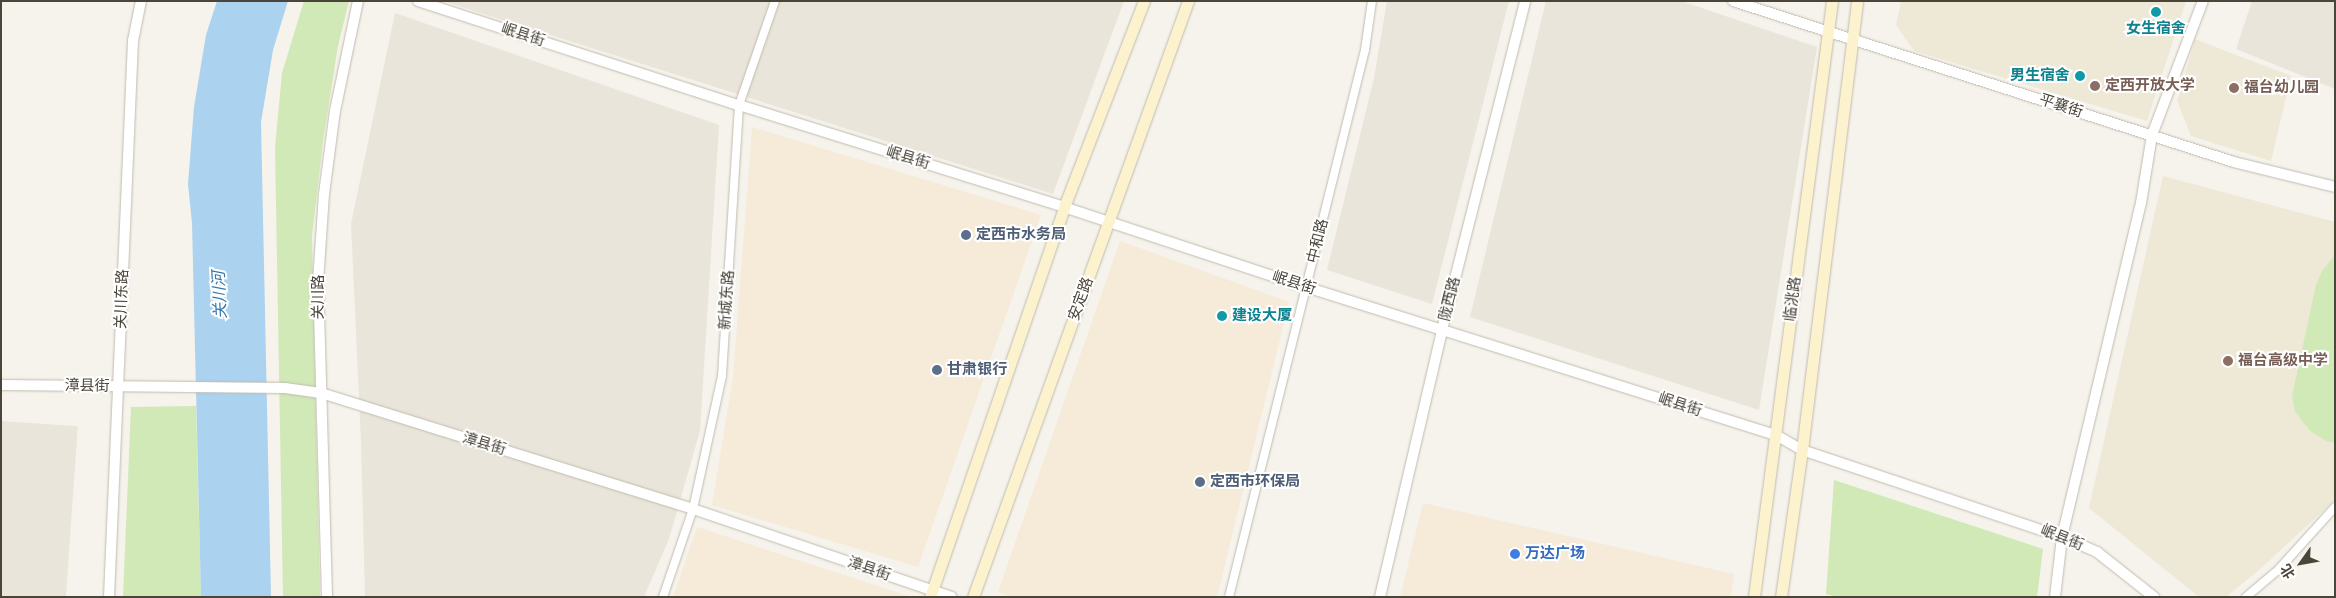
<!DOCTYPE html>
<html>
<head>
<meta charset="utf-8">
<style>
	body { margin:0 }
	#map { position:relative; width:2336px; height:598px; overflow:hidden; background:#f5f3ec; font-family:"Sofia Sans Condensed","Noto Sans SC",sans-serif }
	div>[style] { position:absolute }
	.residential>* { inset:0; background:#e9e5da; transform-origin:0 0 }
	.commercial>* { inset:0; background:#f6ead9 }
	.education>* { inset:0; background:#eee8d7 }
	.green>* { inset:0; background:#d1e8b7 }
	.water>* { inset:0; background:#abd2ef }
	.roads { filter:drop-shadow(0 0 1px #c1bbae) drop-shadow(0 0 1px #c1bbae) }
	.minor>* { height:8px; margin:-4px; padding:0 4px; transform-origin:4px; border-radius:4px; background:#fff }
	.tertiary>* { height:10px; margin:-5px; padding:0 5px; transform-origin:5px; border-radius:5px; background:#fff }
	.secondary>* { height:11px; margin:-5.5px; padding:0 5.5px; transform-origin:5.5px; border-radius:5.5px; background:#fdf2ce }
	.dots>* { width:14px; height:14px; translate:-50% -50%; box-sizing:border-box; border:2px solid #fff; border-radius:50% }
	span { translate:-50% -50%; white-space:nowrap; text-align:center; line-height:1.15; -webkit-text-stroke:4px #fff; paint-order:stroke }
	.culture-label { font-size:15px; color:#0d838f; font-weight:700 }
	.right { translate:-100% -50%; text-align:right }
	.left { translate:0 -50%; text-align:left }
	.street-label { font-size:15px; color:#4a4439 }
	.education-label { font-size:15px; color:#785e54; font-weight:700 }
	.service-label { font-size:15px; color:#4e5e75; font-weight:700 }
	.shop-label { font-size:15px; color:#366cbe; font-weight:700 }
	.water-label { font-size:16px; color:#3377ac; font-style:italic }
	.frame { position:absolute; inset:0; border:2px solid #4a4439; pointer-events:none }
	.north { position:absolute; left:2276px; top:538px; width:50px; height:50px; -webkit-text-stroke:4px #fff; paint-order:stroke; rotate:238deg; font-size:14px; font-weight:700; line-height:20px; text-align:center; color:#4a4439 }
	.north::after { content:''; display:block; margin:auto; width:18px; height:22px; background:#4a4439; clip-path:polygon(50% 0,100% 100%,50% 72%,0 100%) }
</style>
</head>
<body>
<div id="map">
	<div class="residential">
		<div style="clip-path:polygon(443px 1px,1124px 1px,1053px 194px)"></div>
		<div style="clip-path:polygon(1387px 1px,1509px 1px,1432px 304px,1327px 270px,1374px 78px)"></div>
		<div style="clip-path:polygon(1546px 1px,1681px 1px,1817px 47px,1759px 410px,1470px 317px)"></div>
		<div style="clip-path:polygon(2252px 1px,2335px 1px,2335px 89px,2236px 49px)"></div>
		<div style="clip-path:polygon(395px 13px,719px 125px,700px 431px,669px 539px,644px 597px,365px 597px,361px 441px,351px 224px)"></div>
		<div style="left:1px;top:421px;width:77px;height:176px;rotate:4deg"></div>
	</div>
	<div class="commercial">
		<div style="clip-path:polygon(752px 127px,1041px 215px,918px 567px,712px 505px,733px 377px)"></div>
		<div style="clip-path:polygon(1120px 241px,1289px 302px,1217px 597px,1011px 597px,998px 592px)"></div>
		<div style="clip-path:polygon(1423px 503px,1734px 574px,1731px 597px,1400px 597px)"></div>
		<div style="clip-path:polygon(697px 527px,908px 596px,673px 597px)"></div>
	</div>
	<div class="education">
		<div style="clip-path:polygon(1901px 1px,2186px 1px,2147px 121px,1914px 51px,1896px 25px)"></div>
		<div style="clip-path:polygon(2195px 39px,2291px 76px,2271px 161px,2191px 136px,2177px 101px)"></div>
		<div style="clip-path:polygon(2163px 176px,2335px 222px,2335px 500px,2259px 570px,2226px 597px,2199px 597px,2089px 508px)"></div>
	</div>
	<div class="green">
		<div style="clip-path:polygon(304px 1px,349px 1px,338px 46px,323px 141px,312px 236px,320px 597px,283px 597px,275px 148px,282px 73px)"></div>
		<div style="clip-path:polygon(2335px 255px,2335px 443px,2326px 441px,2310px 431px,2295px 411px,2292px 396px,2316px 285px,2322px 271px)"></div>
		<div style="clip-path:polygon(196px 406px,201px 597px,123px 597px,131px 407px)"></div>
		<div style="clip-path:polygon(1834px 480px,2043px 549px,2037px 597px,1838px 597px,1826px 594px)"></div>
	</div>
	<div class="water">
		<div style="clip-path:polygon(217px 1px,288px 1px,273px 50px,261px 122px,271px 597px,201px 597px,192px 223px,188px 184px,194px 107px,206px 35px)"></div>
	</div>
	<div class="roads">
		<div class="minor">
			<div style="left:663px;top:597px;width:93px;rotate:-71.2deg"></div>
			<div style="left:693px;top:509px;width:136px;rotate:-77.7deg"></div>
			<div style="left:722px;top:376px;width:272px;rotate:-86.4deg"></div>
			<div style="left:739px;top:105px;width:110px;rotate:-70.9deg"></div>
			<div style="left:1229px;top:597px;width:564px;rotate:-76.04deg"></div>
			<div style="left:1365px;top:50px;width:49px;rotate:-81.9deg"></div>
			<div style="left:2246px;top:597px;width:43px;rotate:-40.3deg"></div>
			<div style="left:2279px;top:569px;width:84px;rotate:-47.9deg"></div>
		</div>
		<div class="tertiary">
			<div style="left:418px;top:1px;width:337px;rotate:18deg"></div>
			<div style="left:739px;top:105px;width:341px;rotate:17.4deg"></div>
			<div style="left:1064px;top:207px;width:255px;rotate:18.3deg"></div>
			<div style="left:1306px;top:287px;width:493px;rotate:17.5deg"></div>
			<div style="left:1776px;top:435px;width:30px;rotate:30deg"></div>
			<div style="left:1802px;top:450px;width:274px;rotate:18.5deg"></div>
			<div style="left:2062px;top:537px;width:38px;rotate:23deg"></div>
			<div style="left:2097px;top:552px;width:73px;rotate:38.3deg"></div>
			<div style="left:1733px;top:1px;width:526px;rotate:17.82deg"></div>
			<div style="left:2234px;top:162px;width:104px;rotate:13.9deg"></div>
			<div style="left:1px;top:385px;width:284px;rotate:0.6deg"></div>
			<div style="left:285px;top:388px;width:36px;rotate:8deg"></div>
			<div style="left:321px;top:393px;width:390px;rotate:17.3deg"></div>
			<div style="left:693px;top:509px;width:273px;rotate:18.8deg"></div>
			<div style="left:109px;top:597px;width:557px;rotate:-87.53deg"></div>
			<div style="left:133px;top:41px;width:41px;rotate:-78.7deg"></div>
			<div style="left:327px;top:597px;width:315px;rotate:-91.6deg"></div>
			<div style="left:318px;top:282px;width:88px;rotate:-86.1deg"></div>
			<div style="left:324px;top:194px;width:84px;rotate:-82.5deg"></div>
			<div style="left:335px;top:111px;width:112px;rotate:-78.2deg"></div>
			<div style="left:1380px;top:597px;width:274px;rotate:-76.9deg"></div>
			<div style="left:1442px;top:330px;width:339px;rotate:-75.8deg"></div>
			<div style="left:2055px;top:597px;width:60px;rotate:-83.3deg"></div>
			<div style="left:2062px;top:537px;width:343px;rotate:-76.7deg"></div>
			<div style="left:2141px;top:203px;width:69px;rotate:-80.8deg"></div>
			<div style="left:2152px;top:135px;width:143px;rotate:-69.2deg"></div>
		</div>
		<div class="secondary">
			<div style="left:930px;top:597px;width:412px;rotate:-71deg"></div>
			<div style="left:1064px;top:207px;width:221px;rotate:-68.8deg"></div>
			<div style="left:973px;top:597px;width:634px;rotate:-70.16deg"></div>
			<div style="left:1754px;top:597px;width:601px;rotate:-82.54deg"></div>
			<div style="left:1781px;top:597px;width:148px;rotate:-81.9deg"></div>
			<div style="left:1802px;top:450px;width:452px;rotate:-83deg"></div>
		</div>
	</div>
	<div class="dots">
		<div style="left:2156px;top:12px;background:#0f9aa8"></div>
		<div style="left:2080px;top:76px;background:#0f9aa8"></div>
		<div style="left:2095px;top:86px;background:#8d6e63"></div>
		<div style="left:2234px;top:88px;background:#8d6e63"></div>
		<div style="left:966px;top:235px;background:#5c6f8a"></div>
		<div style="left:1222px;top:316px;background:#0f9aa8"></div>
		<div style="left:2228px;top:361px;background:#8d6e63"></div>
		<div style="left:937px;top:370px;background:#5c6f8a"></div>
		<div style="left:1200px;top:482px;background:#5c6f8a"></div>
		<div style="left:1515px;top:554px;background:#3f7fe0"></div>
	</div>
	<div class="culture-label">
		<span style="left:2156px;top:29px">女生宿舍</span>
		<span class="right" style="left:2070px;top:76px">男生宿舍</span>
		<span class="left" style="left:1232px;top:316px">建设大厦</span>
	</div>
	<div class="street-label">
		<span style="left:523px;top:35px;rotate:18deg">岷县街</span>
		<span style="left:2061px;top:106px;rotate:18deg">平襄街</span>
		<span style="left:908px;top:158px;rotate:17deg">岷县街</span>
		<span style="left:1318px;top:241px;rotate:-76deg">中和路</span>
		<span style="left:1294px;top:283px;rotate:18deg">岷县街</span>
		<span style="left:319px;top:297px;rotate:-90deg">关川路</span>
		<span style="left:122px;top:299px;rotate:-88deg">关川东路</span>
		<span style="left:1081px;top:299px;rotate:-70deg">安定路</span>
		<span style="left:1450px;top:299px;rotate:-76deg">陇西路</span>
		<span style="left:1793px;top:299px;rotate:-83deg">临洮路</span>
		<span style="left:727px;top:300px;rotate:-86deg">新城东路</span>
		<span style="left:87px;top:386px;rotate:1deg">漳县街</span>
		<span style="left:1680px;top:405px;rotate:18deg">岷县街</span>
		<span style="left:484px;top:444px;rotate:17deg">漳县街</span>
		<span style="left:2062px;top:538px;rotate:22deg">岷县街</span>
		<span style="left:869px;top:569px;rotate:19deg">漳县街</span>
	</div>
	<div class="education-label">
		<span class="left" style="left:2105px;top:86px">定西开放大学</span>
		<span class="left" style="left:2244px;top:88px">福台幼儿园</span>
		<span class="left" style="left:2238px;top:361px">福台高级中学</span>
	</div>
	<div class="service-label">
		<span class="left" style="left:976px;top:235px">定西市水务局</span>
		<span class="left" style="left:947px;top:370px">甘肃银行</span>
		<span class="left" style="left:1210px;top:482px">定西市环保局</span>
	</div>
	<div class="shop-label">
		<span class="left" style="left:1525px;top:554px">万达广场</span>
	</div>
	<div class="water-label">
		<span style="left:221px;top:295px;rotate:-93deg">关川河</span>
	</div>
	<div class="frame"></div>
	<div class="north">北</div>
</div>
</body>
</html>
